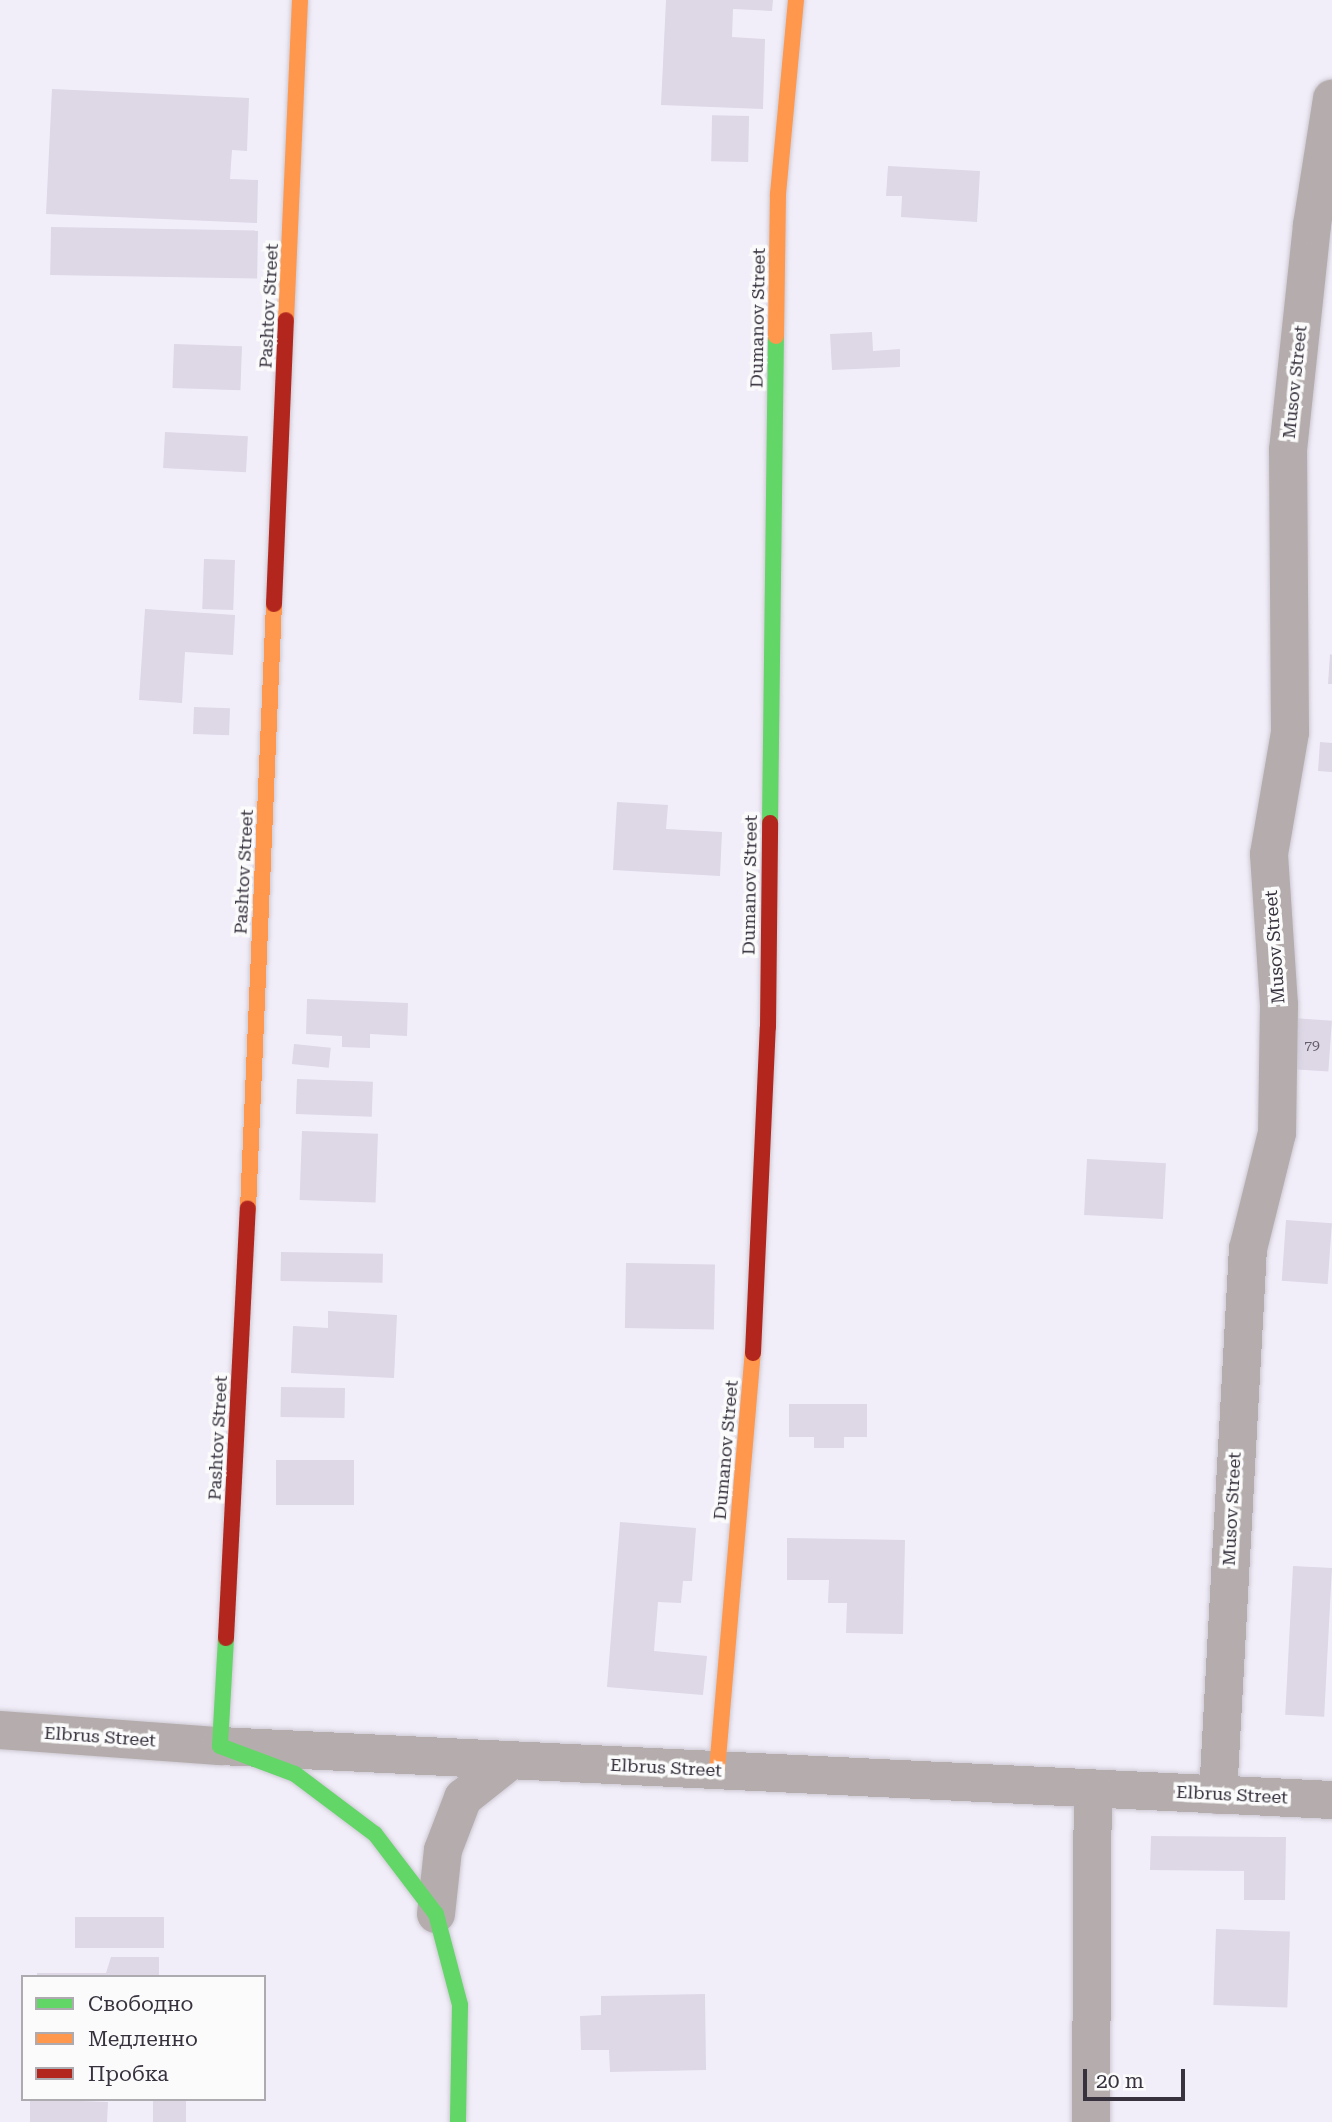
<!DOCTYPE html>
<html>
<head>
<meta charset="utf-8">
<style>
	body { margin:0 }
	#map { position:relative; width:1332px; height:2122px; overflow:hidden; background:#f2eef9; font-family:"Roboto Serif",serif }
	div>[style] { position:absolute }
	.building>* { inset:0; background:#ddd7e6; transform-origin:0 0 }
	.roads { filter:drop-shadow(0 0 2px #cdc9d3) drop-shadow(0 0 2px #cdc9d3) }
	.street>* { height:38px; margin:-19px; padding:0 19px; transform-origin:19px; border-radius:19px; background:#b5adad }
	.fast>* { height:16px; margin:-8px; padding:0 8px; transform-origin:8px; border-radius:8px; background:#63d668 }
	.slow>* { height:16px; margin:-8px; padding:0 8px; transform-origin:8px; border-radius:8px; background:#ff974d }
	.jam>* { height:16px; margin:-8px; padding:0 8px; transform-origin:8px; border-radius:8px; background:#b3261e }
	span { translate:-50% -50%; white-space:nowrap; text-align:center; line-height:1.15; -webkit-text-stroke:7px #fbfbfb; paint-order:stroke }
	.number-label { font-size:14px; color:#635e6b }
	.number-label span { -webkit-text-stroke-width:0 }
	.street-label { font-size:18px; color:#37323e }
	.legend { position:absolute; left:21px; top:1975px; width:245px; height:126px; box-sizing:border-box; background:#fbfbfb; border:2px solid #adabaf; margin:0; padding:9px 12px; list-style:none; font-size:21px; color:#37323e }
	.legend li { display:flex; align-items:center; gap:14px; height:35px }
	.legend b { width:35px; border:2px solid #adabaf }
	.scale { position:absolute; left:1083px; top:2069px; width:102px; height:32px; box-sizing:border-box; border:4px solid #37323e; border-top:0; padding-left:9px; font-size:21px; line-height:24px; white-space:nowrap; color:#37323e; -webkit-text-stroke:5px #fbfbfb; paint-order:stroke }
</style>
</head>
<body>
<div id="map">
	<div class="building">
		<div style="clip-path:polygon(666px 0,773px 0,772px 11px,733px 9px,732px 37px,765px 39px,763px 109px,661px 105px)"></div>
		<div style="clip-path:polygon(52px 89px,249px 98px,247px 151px,232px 150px,230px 179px,258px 180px,257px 223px,46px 214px)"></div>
		<div style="left:749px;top:116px;width:46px;height:37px;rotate:91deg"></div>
		<div style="clip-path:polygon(888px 166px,980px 171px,977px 222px,901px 217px,902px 196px,886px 196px)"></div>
		<div style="left:51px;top:227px;width:207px;height:48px;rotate:1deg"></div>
		<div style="clip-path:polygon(872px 332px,873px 351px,900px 349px,900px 367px,832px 370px,830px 334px)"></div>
		<div style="left:174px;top:344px;width:68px;height:44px;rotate:2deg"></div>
		<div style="left:165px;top:432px;width:83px;height:36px;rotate:3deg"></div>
		<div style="left:204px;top:559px;width:31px;height:50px;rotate:2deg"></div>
		<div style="clip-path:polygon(145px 609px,235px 615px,233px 655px,185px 652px,182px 703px,139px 700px)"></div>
		<div style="clip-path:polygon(1330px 654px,1332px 655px,1332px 684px,1328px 684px)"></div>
		<div style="left:194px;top:707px;width:36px;height:27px;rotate:2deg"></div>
		<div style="clip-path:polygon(1320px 742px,1332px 743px,1332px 772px,1318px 771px)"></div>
		<div style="clip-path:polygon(617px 802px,668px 805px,666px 829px,722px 832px,720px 876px,613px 870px)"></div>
		<div style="clip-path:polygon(307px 999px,408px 1003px,407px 1036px,370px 1034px,370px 1048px,342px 1047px,342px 1036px,306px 1034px)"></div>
		<div style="left:1293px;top:1018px;width:39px;height:51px;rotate:4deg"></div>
		<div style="left:294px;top:1044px;width:37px;height:20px;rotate:6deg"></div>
		<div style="left:297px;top:1079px;width:76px;height:35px;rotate:2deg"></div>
		<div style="left:302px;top:1131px;width:76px;height:69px;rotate:2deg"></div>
		<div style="left:1087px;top:1159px;width:79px;height:56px;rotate:3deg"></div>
		<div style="left:1286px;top:1220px;width:46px;height:61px;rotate:4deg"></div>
		<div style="left:281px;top:1252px;width:102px;height:29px;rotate:1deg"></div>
		<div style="left:626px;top:1263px;width:89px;height:65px;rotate:1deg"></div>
		<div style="clip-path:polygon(328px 1311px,397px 1315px,394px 1378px,291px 1373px,293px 1326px,328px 1328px)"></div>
		<div style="left:281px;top:1387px;width:64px;height:30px;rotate:1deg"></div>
		<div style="clip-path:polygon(789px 1404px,867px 1404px,867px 1437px,844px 1437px,844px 1448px,814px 1448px,814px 1437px,789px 1437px)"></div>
		<div style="left:354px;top:1460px;width:45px;height:78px;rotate:90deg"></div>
		<div style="clip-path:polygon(620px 1522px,696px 1528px,692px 1581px,683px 1581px,681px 1603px,658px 1602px,654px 1651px,707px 1656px,703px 1695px,607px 1687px)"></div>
		<div style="clip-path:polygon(787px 1538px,905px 1540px,903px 1634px,846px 1633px,847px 1603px,828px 1603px,829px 1580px,787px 1580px)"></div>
		<div style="left:1293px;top:1566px;width:39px;height:149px;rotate:3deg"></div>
		<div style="clip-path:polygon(1151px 1836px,1286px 1837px,1285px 1900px,1244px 1900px,1244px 1871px,1150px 1870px)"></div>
		<div style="left:164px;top:1917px;width:31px;height:89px;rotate:90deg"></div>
		<div style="left:1216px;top:1929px;width:74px;height:76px;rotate:2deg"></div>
		<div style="clip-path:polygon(111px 1957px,159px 1957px,159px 1977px,37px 1977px,37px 1973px,106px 1973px)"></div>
		<div style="clip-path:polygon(705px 1994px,706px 2070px,610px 2072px,609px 2050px,581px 2050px,580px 2016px,601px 2015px,601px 1996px)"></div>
		<div style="clip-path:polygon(30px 2099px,108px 2102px,107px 2122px,30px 2122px)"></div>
		<div style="left:153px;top:2099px;width:33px;height:23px"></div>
	</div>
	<div class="roads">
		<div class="street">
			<div style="left:0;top:1730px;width:221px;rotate:4.2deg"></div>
			<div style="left:220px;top:1746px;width:1113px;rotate:2.78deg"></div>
			<div style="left:1218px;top:1795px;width:547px;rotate:-86.86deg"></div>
			<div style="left:1248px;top:1249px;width:120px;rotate:-76deg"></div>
			<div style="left:1277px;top:1133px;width:128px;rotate:-89.1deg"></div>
			<div style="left:1279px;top:1005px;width:151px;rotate:-93.8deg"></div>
			<div style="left:1269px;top:854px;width:124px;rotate:-80.2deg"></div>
			<div style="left:1290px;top:732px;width:282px;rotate:-90.4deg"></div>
			<div style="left:1288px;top:450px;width:226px;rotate:-83.9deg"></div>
			<div style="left:1312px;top:225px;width:128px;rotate:-81deg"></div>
			<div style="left:436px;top:1914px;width:64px;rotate:-83.8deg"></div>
			<div style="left:443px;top:1850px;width:56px;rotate:-69deg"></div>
			<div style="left:463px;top:1798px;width:61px;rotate:-38.4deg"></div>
			<div style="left:1091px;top:2122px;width:333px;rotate:-89.7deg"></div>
		</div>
		<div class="fast">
			<div style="left:770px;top:823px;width:487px;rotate:-89.3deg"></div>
			<div style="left:226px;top:1638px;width:108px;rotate:93.2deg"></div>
			<div style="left:220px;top:1746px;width:80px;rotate:20.5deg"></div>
			<div style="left:295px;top:1774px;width:100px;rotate:36.9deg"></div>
			<div style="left:375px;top:1834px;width:101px;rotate:52.7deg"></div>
			<div style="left:436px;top:1914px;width:94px;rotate:75.2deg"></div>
			<div style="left:460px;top:2005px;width:117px;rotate:91deg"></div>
		</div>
		<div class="slow">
			<div style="left:286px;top:320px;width:320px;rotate:-87.5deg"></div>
			<div style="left:776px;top:336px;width:142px;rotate:-89.2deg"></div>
			<div style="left:778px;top:194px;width:195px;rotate:-84.7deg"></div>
			<div style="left:248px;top:1209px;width:606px;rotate:-87.54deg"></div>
			<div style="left:717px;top:1770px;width:419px;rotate:-85.1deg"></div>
		</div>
		<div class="jam">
			<div style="left:274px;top:604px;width:284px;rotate:-87.6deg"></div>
			<div style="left:753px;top:1353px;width:326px;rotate:-87.4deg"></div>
			<div style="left:768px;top:1027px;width:204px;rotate:-89.4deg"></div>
			<div style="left:226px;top:1638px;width:430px;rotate:-87.1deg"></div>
		</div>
	</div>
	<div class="number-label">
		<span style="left:1312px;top:1045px">79</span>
	</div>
	<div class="street-label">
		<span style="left:269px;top:306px;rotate:-87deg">Pashtov Street</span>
		<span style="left:758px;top:318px;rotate:-89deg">Dumanov Street</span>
		<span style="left:1295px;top:382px;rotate:-84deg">Musov Street</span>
		<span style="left:244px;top:872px;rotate:-87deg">Pashtov Street</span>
		<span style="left:750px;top:885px;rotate:-89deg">Dumanov Street</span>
		<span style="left:1275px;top:947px;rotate:-94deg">Musov Street</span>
		<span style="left:218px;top:1438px;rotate:-87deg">Pashtov Street</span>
		<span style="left:726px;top:1450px;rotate:-85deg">Dumanov Street</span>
		<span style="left:1232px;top:1509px;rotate:-87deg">Musov Street</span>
		<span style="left:100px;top:1737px;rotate:4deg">Elbrus Street</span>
		<span style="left:666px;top:1768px;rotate:3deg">Elbrus Street</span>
		<span style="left:1232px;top:1795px;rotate:3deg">Elbrus Street</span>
	</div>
	<ul class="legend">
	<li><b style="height:9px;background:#63d668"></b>Свободно</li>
	<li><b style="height:9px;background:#ff974d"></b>Медленно</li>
	<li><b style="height:9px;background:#b3261e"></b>Пробка</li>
	</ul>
	<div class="scale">20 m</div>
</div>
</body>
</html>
